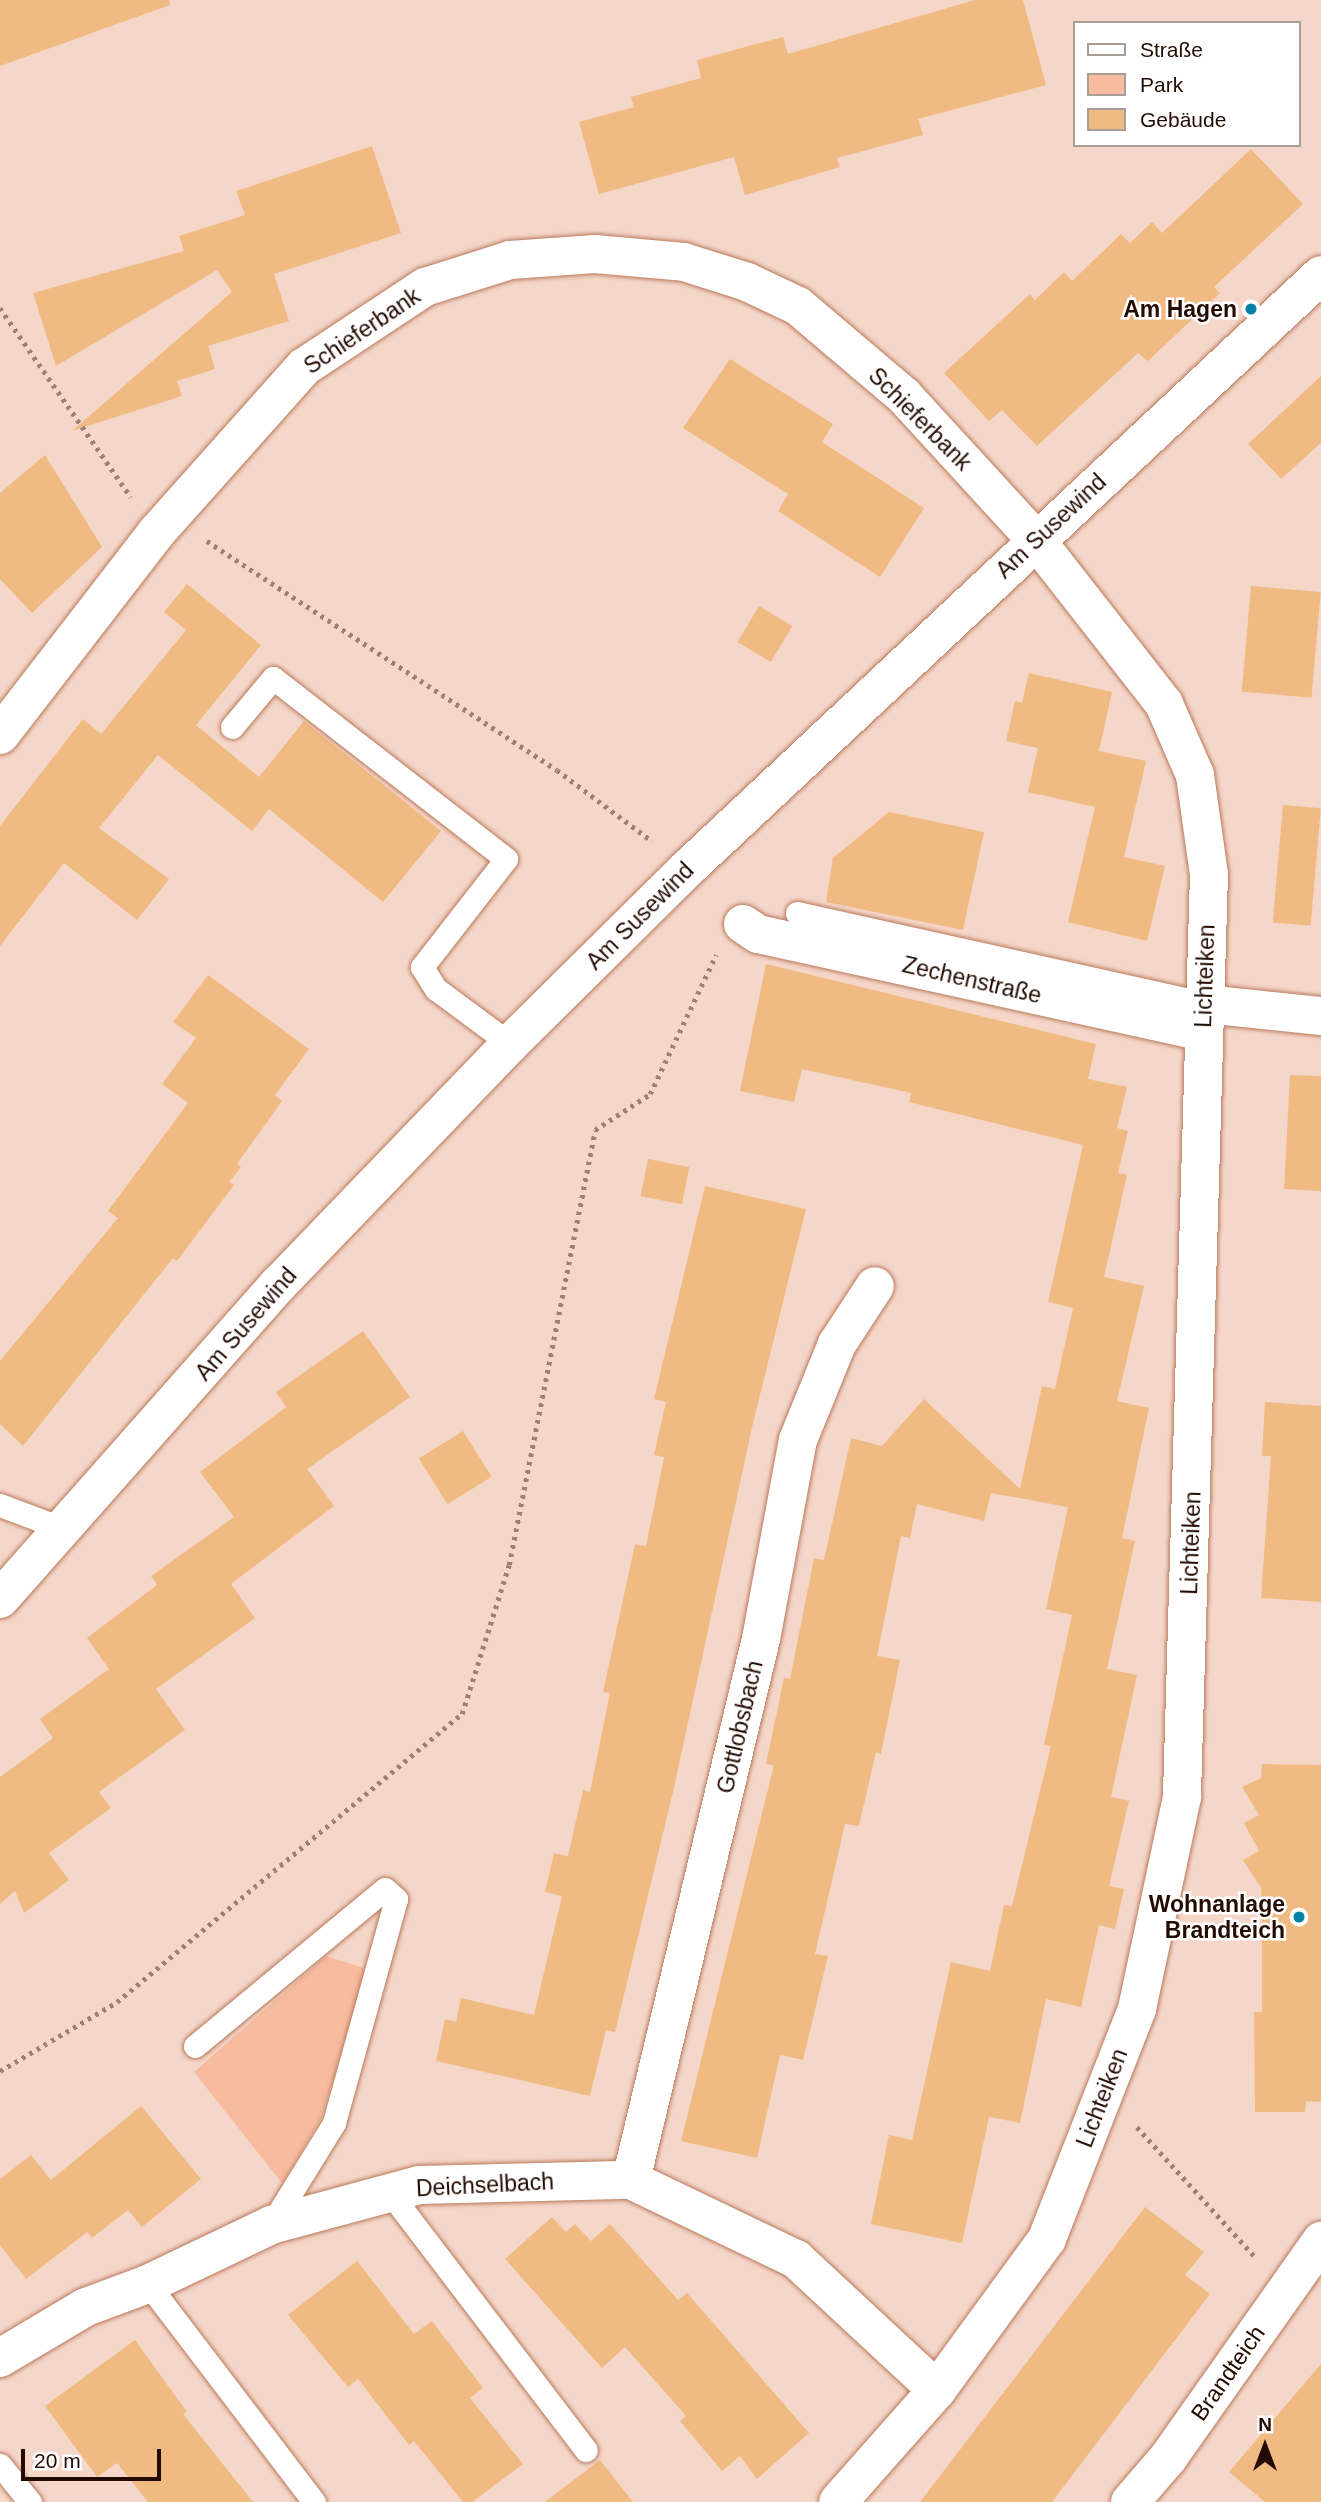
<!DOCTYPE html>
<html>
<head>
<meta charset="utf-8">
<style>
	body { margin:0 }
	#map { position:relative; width:1321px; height:2502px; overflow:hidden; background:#f5d7ca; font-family:Arial,sans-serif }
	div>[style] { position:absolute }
	.green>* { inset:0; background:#f7bb9f }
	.building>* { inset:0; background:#f0ba83; transform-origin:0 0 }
	.path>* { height:4.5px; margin-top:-2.25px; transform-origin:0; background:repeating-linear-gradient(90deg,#9c8075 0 3.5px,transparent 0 8.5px) }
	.roads { filter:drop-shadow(0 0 2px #ba7959) drop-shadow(0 0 2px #ba7959) }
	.lane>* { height:23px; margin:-11.5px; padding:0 11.5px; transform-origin:11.5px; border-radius:11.5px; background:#fff }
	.street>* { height:38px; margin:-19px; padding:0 19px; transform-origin:19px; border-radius:19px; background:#fff }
	.dots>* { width:19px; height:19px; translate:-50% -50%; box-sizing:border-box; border:4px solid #fff; border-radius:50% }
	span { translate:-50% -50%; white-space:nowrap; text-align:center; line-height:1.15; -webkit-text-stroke:5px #fff; paint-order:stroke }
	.poi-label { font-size:23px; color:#230b01; font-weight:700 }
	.right { translate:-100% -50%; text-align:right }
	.street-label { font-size:23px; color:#230b01 }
	.legend { position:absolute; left:1073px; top:21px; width:228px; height:126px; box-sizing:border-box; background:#fff; border:2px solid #a79d99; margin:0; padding:9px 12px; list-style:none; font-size:21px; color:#230b01 }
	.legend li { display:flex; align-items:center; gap:14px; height:35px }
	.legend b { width:35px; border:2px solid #a79d99 }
	.north { position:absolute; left:1230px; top:2411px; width:70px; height:70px; -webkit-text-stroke:5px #fff; paint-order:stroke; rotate:0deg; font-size:19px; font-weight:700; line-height:28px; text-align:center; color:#230b01 }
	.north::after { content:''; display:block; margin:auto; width:24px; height:32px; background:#230b01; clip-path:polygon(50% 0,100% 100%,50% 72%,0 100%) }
	.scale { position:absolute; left:21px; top:2449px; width:140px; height:32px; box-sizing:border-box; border:4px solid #230b01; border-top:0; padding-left:9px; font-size:21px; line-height:24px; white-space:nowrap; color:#230b01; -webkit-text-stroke:5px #fff; paint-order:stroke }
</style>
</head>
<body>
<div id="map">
	<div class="green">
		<div style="clip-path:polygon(326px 1956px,367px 1969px,321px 2119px,282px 2183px,194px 2072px)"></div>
	</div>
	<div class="building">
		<div style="clip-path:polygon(0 0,169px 0,170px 5px,0 66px)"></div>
		<div style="clip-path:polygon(975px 0,1023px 0,1046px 85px,918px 119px,923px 135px,837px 158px,840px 167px,745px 195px,734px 157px,599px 194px,579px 122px,634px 107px,631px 97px,701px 78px,697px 60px,783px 37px,788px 54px)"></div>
		<div style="clip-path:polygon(372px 146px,401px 233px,274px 274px,289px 321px,208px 346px,215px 369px,177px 381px,182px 396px,72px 431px,232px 292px,217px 270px,56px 366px,33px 293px,184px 251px,179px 236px,245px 215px,236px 191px)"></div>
		<div style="clip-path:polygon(1251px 149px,1303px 204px,1214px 287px,1220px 293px,1148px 361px,1138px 353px,1037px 446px,1002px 410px,989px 421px,944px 373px,1030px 294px,1035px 300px,1064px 272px,1072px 281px,1121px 234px,1130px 243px,1152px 222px,1162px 233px)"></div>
		<div style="clip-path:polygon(730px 359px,833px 424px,822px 442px,924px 508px,880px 577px,778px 511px,788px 494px,683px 428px)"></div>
		<div style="clip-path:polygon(1321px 376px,1321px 443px,1281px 479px,1248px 444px)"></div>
		<div style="clip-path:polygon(45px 455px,102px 547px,32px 613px,0 579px,0 493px)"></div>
		<div style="clip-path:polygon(187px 584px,261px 645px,196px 725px,259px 777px,304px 721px,441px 831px,383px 902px,269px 809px,252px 831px,158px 755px,99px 828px,169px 879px,137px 920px,64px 863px,0 946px,0 826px,83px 719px,101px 734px,186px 630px,164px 612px)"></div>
		<div style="left:1251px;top:586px;width:70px;height:106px;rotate:5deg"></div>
		<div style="left:759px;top:606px;width:39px;height:42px;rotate:31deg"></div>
		<div style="clip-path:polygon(1029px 673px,1112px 692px,1099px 751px,1146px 761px,1124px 857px,1165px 866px,1147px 941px,1068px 922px,1095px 807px,1028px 792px,1038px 748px,1006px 741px,1015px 701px,1022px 703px)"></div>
		<div style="left:1283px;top:805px;width:38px;height:118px;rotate:5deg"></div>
		<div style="clip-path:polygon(889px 812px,984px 832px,963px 930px,826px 902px,833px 858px)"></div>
		<div style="clip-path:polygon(766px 964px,1096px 1044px,1088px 1079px,1127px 1087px,1117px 1128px,1128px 1131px,1118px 1173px,1127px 1175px,1104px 1277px,1144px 1286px,1117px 1401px,1149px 1408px,1122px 1538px,1135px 1541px,1107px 1669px,1137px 1675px,1111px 1797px,1129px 1801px,1109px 1886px,1124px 1889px,1115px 1929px,1099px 1925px,1081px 2007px,1046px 1999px,1020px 2123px,989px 2117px,962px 2243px,871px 2224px,889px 2135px,912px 2140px,951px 1962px,990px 1971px,1004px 1905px,1012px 1906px,1051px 1746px,1044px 1745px,1072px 1615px,1046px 1609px,1068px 1507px,991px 1493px,984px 1521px,917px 1504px,910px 1538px,901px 1536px,877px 1656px,900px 1660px,881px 1754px,876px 1752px,859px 1826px,845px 1824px,815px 1954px,828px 1956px,803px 2060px,780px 2055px,757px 2158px,681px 2141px,774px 1765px,766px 1764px,784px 1678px,790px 1679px,814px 1558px,824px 1560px,851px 1438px,882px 1446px,924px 1399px,1020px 1489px,1042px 1386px,1055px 1389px,1073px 1308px,1048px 1302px,1083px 1145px,909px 1102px,911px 1093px,802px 1069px,794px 1102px,740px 1091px)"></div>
		<div style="clip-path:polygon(208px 975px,309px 1049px,275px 1095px,282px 1101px,237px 1164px,241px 1167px,229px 1182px,234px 1185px,177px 1261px,173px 1258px,23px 1446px,0 1424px,0 1361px,118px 1218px,108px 1211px,188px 1103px,162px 1084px,196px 1038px,173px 1022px)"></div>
		<div style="clip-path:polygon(1290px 1075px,1321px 1076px,1321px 1191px,1284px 1189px)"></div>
		<div style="left:648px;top:1159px;width:42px;height:38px;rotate:11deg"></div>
		<div style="clip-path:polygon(705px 1186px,806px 1209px,753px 1423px,673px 1792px,615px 2032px,606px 2030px,590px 2096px,436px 2061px,445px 2019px,456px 2022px,461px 1998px,534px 2015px,562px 1896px,545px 1892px,554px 1853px,568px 1856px,583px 1790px,590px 1792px,610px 1693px,603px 1692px,635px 1544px,646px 1546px,664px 1457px,654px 1455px,666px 1402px,654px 1399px)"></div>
		<div style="clip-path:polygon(363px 1331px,410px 1397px,307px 1469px,334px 1506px,231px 1584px,255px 1618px,156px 1689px,185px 1730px,99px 1792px,111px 1808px,49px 1853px,69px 1880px,24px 1913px,15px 1891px,0 1904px,0 1777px,53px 1738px,40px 1719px,109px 1669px,87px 1638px,157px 1585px,151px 1576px,234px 1517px,200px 1472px,286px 1407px,276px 1392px)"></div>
		<div style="clip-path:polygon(1265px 1402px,1321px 1406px,1321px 1602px,1261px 1598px,1271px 1456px,1262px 1456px)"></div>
		<div style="left:463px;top:1431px;width:54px;height:52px;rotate:58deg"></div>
		<div style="clip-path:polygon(1262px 1764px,1321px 1765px,1321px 2102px,1306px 2101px,1305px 2112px,1255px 2112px,1254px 2012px,1262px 2012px,1262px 1903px,1261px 1888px,1243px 1860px,1259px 1851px,1244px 1823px,1259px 1815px,1242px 1787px,1261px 1778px)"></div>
		<div style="clip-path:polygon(141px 2106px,201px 2179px,142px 2227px,128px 2210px,92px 2238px,87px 2232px,26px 2279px,0 2245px,0 2179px,31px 2155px,51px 2180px)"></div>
		<div style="clip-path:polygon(1145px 2207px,1204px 2252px,1185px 2275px,1210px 2294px,1052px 2502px,920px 2502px)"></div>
		<div style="clip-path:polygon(552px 2217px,566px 2232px,575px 2224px,591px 2241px,610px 2224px,678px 2300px,687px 2293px,809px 2433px,757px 2479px,740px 2456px,722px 2471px,680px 2421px,686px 2416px,625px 2347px,602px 2368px,505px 2259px)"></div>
		<div style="clip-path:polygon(357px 2261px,414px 2334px,432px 2321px,483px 2388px,470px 2398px,523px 2464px,472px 2502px,463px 2502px,414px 2441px,409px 2445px,358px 2379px,348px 2387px,288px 2315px)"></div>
		<div style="clip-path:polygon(135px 2340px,187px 2412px,183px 2414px,253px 2502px,148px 2502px,117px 2463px,97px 2477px,45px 2406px)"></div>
		<div style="clip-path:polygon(1321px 2364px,1321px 2502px,1265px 2502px,1229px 2472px)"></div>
		<div style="clip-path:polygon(600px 2460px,633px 2502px,545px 2502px)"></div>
	</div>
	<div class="path">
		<div style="left:0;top:308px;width:230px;rotate:55.3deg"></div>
		<div style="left:207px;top:541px;width:418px;rotate:33.2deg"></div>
		<div style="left:557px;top:770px;width:119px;rotate:36.8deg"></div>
		<div style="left:0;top:2071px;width:136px;rotate:-30.5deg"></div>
		<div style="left:117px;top:2002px;width:449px;rotate:-39.9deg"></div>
		<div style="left:462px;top:1714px;width:156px;rotate:-72.5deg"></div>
		<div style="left:509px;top:1565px;width:443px;rotate:-78.8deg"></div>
		<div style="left:595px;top:1130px;width:66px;rotate:-33.2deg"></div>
		<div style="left:650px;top:1094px;width:154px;rotate:-64.6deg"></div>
		<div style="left:1137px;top:2127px;width:177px;rotate:47.7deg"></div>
	</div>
	<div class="roads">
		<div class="lane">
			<div style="left:232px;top:727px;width:64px;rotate:-50.1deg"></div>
			<div style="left:273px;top:678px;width:295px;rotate:37.8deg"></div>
			<div style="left:506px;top:859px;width:137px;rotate:127.9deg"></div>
			<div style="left:422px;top:967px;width:26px;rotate:58deg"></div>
			<div style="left:436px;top:989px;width:92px;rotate:36.6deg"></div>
			<div style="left:797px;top:913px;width:419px;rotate:12.5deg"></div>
			<div style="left:0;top:1505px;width:71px;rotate:20.7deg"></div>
			<div style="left:195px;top:2046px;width:246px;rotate:-39.6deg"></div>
			<div style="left:385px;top:1889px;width:15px;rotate:42deg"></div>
			<div style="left:396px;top:1899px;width:232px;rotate:105.5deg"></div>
			<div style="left:334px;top:2123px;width:120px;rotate:121.7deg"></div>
			<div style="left:390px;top:2193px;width:323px;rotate:52.7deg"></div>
			<div style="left:148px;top:2284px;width:274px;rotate:52.7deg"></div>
			<div style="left:0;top:2465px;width:48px;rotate:51deg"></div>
		</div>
		<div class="street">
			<div style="left:0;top:735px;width:255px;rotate:-52.3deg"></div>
			<div style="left:156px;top:533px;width:222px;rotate:-48.3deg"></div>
			<div style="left:304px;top:367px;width:145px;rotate:-33.5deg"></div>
			<div style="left:425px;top:287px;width:89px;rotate:-17.6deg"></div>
			<div style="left:510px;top:260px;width:85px;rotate:-4deg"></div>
			<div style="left:595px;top:254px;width:89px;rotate:5.1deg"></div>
			<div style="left:684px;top:262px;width:66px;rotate:17.6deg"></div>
			<div style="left:747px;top:282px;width:56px;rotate:25.2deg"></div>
			<div style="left:798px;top:306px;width:139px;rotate:40.3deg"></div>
			<div style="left:904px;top:396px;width:195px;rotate:47.5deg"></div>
			<div style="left:1036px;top:540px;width:208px;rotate:52deg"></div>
			<div style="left:1164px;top:704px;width:77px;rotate:66.4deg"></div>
			<div style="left:1195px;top:775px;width:100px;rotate:82deg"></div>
			<div style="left:1209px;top:874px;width:923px;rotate:91.68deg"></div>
			<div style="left:1182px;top:1797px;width:217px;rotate:102deg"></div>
			<div style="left:1137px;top:2009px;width:247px;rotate:111.4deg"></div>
			<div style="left:1047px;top:2239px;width:187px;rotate:126.1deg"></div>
			<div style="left:937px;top:2390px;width:149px;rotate:131.5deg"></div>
			<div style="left:743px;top:924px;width:18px;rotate:34deg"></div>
			<div style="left:758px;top:934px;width:456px;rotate:12.4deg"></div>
			<div style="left:1206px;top:1004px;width:116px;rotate:6deg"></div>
			<div style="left:0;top:1599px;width:421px;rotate:-48.5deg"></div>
			<div style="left:279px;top:1284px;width:333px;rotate:-46.1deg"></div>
			<div style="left:510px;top:1044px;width:250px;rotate:-44.7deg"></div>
			<div style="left:688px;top:868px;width:867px;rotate:-43.13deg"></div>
			<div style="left:631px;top:2180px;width:556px;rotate:-76.49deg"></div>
			<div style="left:761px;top:1639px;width:202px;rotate:-79.5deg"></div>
			<div style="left:798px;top:1440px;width:104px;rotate:-67.9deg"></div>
			<div style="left:837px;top:1344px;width:69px;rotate:-56.8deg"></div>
			<div style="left:0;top:2358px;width:100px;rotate:-30.7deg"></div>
			<div style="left:86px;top:2307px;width:66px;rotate:-20.4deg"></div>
			<div style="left:148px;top:2284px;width:136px;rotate:-25.6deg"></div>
			<div style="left:271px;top:2225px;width:153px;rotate:-15.1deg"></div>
			<div style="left:419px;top:2185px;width:212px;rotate:-1.4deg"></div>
			<div style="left:631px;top:2180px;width:183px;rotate:25.6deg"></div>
			<div style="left:796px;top:2259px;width:192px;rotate:42.9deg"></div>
			<div style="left:1130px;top:2502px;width:58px;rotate:-49.2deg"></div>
			<div style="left:1168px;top:2458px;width:266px;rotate:-54.8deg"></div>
		</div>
	</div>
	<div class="dots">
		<div style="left:1251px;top:309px;background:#0181a6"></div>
		<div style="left:1299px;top:1917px;background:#0181a6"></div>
	</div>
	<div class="poi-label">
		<span class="right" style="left:1237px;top:309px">Am Hagen</span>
		<span class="right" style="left:1285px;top:1917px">Wohnanlage<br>Brandteich</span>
	</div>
	<div class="street-label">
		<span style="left:362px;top:331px;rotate:-34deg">Schieferbank</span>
		<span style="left:920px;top:419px;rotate:45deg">Schieferbank</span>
		<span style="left:1051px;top:526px;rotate:-43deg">Am Susewind</span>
		<span style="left:640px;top:916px;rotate:-45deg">Am Susewind</span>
		<span style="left:1205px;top:976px;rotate:-88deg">Lichteiken</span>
		<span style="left:972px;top:980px;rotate:13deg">Zechenstraße</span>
		<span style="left:246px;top:1324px;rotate:-49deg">Am Susewind</span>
		<span style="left:1191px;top:1543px;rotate:-88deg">Lichteiken</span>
		<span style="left:740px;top:1727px;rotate:-77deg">Gottlobsbach</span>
		<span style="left:1102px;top:2098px;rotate:-69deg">Lichteiken</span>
		<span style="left:485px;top:2185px;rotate:-3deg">Deichselbach</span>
		<span style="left:1228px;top:2373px;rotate:-55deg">Brandteich</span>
	</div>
	<ul class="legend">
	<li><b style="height:9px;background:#fff"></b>Straße</li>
	<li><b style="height:19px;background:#f7bb9f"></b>Park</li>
	<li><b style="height:19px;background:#f0ba83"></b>Gebäude</li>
	</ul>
	<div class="north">N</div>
	<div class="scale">20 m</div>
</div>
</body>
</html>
